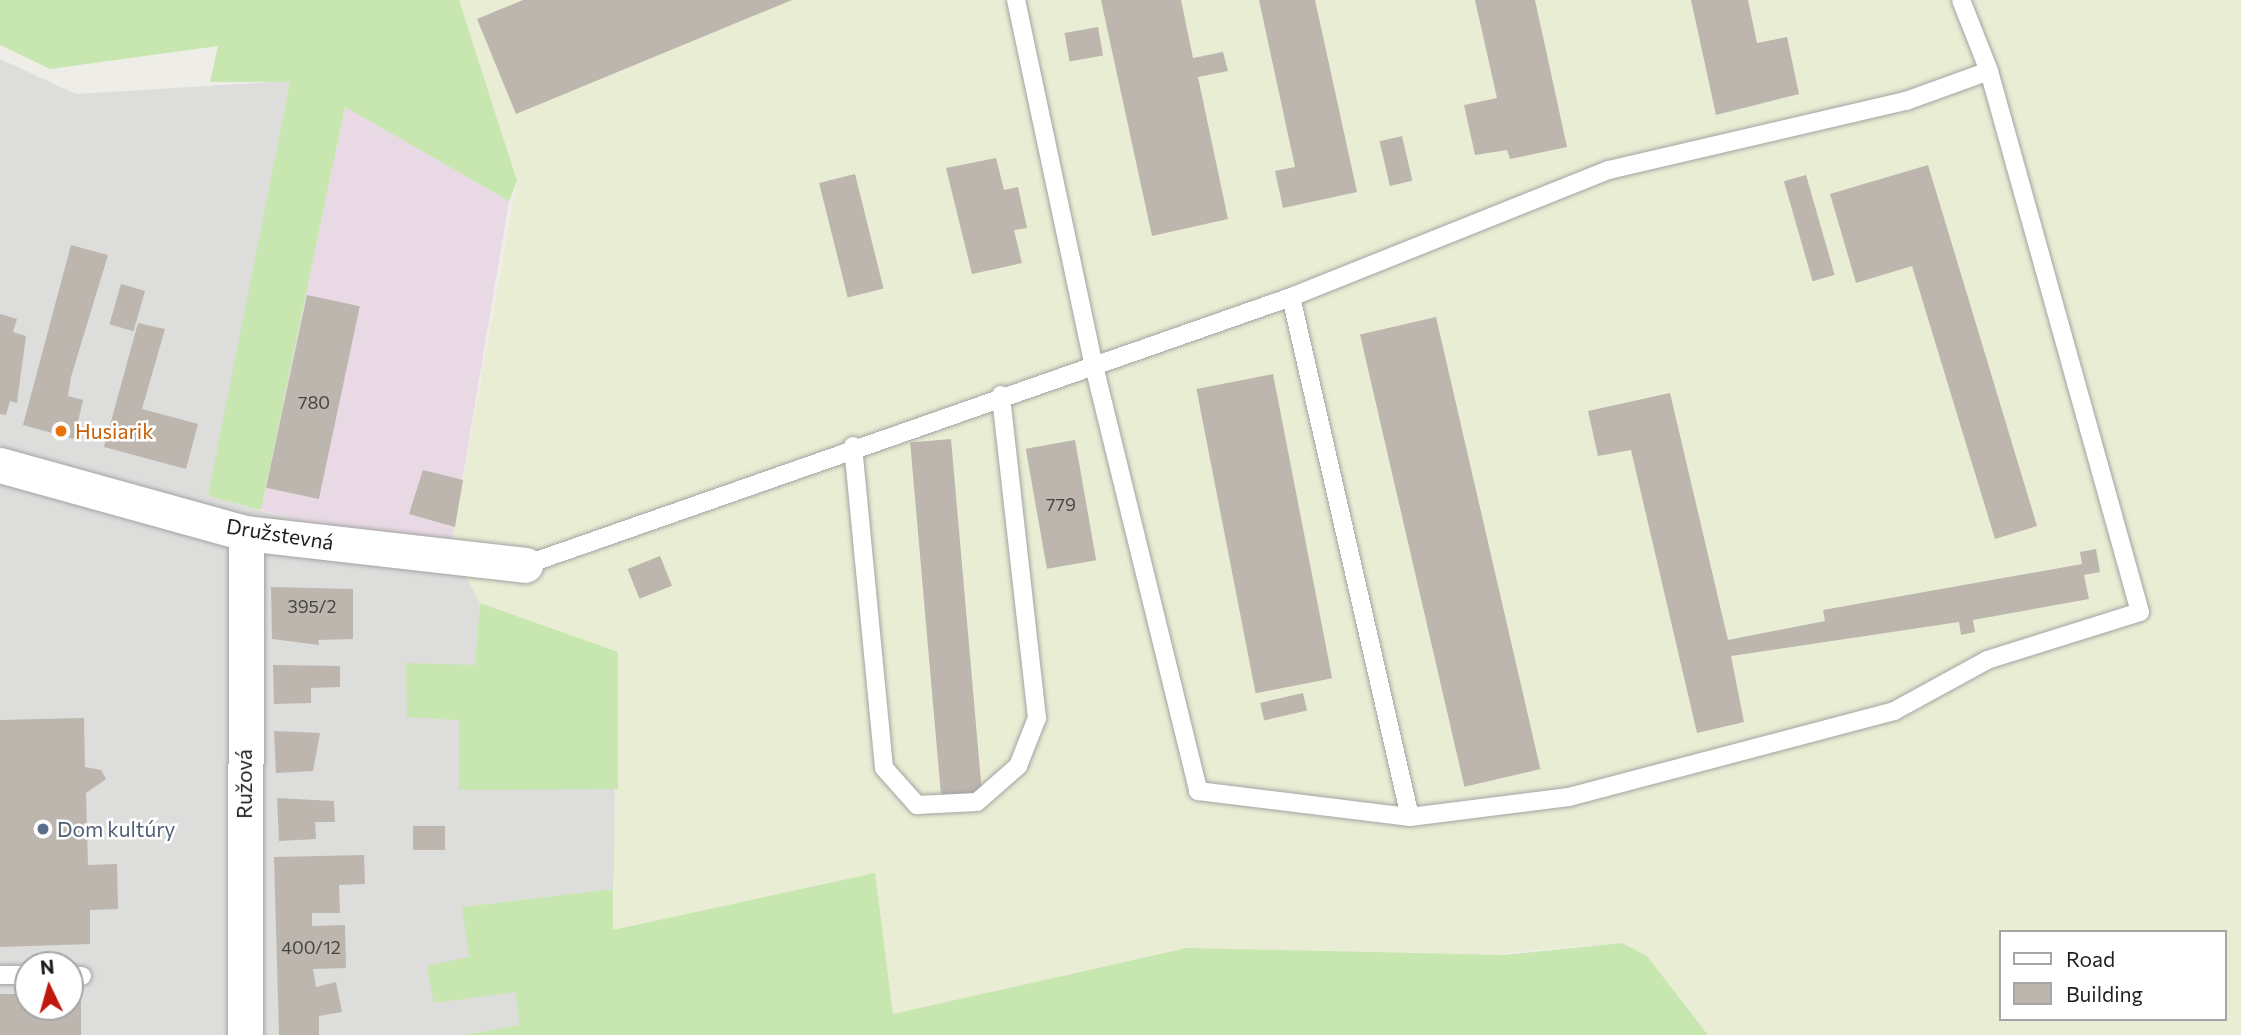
<!DOCTYPE html>
<html>
<head>
<meta charset="utf-8">
<style>
	body { margin:0 }
	#map { position:relative; width:2241px; height:1035px; overflow:hidden; background:#efede7; font-family:Commissioner,sans-serif }
	div>[style] { position:absolute }
	.residential>* { inset:0; background:#dddddc }
	.industrial>* { inset:0; background:#e8d9e4 }
	.farmland>* { inset:0; background:#e9edd3 }
	.grass>* { inset:0; background:#c8e6b0 }
	.building>* { inset:0; background:#bcb6af; transform-origin:0 0 }
	.roads { filter:drop-shadow(0 0 2px #a3a3a3) drop-shadow(0 0 2px #a3a3a3) }
	.service>* { height:18px; margin:-9px; padding:0 9px; transform-origin:9px; border-radius:9px; background:#fff }
	.minor>* { height:35px; margin:-17.5px; padding:0 17.5px; transform-origin:17.5px; border-radius:17.5px; background:#fff }
	.dots>* { width:19px; height:19px; translate:-50% -50%; box-sizing:border-box; border:4px solid #fff; border-radius:50% }
	span { translate:-50% -50%; white-space:nowrap; text-align:center; line-height:1.15; -webkit-text-stroke:5px #fff; paint-order:stroke }
	.number-label { font-size:18px; color:#464543 }
	.number-label span { -webkit-text-stroke-width:0 }
	.food-label { font-size:21px; color:#c56008 }
	.left { translate:0 -50%; text-align:left }
	.street-label { font-size:21px; color:#1f1f1f }
	.service-label { font-size:21px; color:#4e5e75 }
	.legend { position:absolute; left:1999px; top:930px; width:228px; height:91px; box-sizing:border-box; background:#fff; border:2px solid #a5a5a5; margin:0; padding:9px 12px; list-style:none; font-size:21px; color:#1f1f1f }
	.legend li { display:flex; align-items:center; gap:14px; height:35px }
	.legend b { width:35px; border:2px solid #a5a5a5 }
	.north { position:absolute; left:14px; top:951px; width:70px; height:70px; box-sizing:border-box; background:#fff; border:2px solid #a5a5a5; border-radius:50%; rotate:355deg; font-size:19px; font-weight:700; line-height:28px; text-align:center; color:#1f1f1f }
	.north::after { content:''; display:block; margin:auto; width:24px; height:32px; background:#c1180e; clip-path:polygon(50% 0,100% 100%,50% 72%,0 100%) }
</style>
</head>
<body>
<div id="map">
	<div class="residential">
		<div style="clip-path:polygon(evenodd,0 59px,76px 94px,290px 81px,209px 496px,319px 527px,451px 547px,480px 603px,475px 665px,459px 720px,459px 789px,618px 789px,613px 889px,462px 907px,515px 992px,521px 1025px,463px 1035px,0 1035px,0 59px,28px 965px,70px 965px,70px 1007px,28px 1007px,28px 965px)"></div>
	</div>
	<div class="industrial">
		<div style="clip-path:polygon(345px 107px,509px 201px,451px 547px,319px 527px,261px 510px)"></div>
	</div>
	<div class="farmland">
		<div style="clip-path:polygon(evenodd,459px 0,2241px 0,2241px 1035px,1708px 1035px,1647px 956px,1621px 943px,996px 996px,893px 1014px,875px 873px,613px 931px,617px 652px,480px 603px,451px 547px,517px 181px,459px 0,2001px 932px,2225px 932px,2225px 1019px,2001px 1019px,2001px 932px)"></div>
	</div>
	<div class="grass">
		<div style="clip-path:polygon(0 0,459px 0,517px 181px,509px 201px,345px 107px,261px 510px,208px 496px,290px 82px,210px 82px,218px 46px,50px 69px,0 45px)"></div>
		<div style="clip-path:polygon(480px 603px,618px 652px,618px 789px,459px 790px,459px 720px,407px 717px,406px 663px,475px 665px)"></div>
		<div style="clip-path:polygon(875px 873px,893px 1014px,1187px 948px,1503px 955px,1622px 943px,1647px 956px,1708px 1035px,463px 1035px,520px 1025px,515px 992px,434px 1003px,427px 966px,469px 957px,462px 907px,613px 889px,613px 930px)"></div>
	</div>
	<div class="building">
		<div style="clip-path:polygon(523px 0,792px 0,516px 114px,477px 19px)"></div>
		<div style="clip-path:polygon(1101px 0,1181px 0,1193px 58px,1223px 52px,1228px 71px,1198px 77px,1228px 219px,1152px 236px)"></div>
		<div style="clip-path:polygon(1259px 0,1315px 0,1357px 192px,1283px 208px,1275px 171px,1295px 167px)"></div>
		<div style="clip-path:polygon(1475px 0,1535px 0,1567px 147px,1510px 159px,1507px 150px,1475px 155px,1464px 105px,1497px 98px)"></div>
		<div style="clip-path:polygon(1691px 0,1748px 0,1757px 43px,1787px 37px,1799px 94px,1716px 115px)"></div>
		<div style="left:1098px;top:27px;width:29px;height:34px;rotate:80deg"></div>
		<div style="left:1402px;top:136px;width:46px;height:23px;rotate:77deg"></div>
		<div style="clip-path:polygon(996px 158px,1004px 190px,1018px 187px,1027px 228px,1014px 230px,1022px 263px,972px 274px,946px 168px)"></div>
		<div style="clip-path:polygon(1928px 165px,2037px 526px,1995px 539px,1912px 266px,1856px 283px,1830px 194px)"></div>
		<div style="left:855px;top:174px;width:118px;height:37px;rotate:76deg"></div>
		<div style="left:1806px;top:175px;width:104px;height:23px;rotate:74deg"></div>
		<div style="clip-path:polygon(71px 245px,108px 255px,71px 377px,68px 396px,83px 400px,74px 439px,23px 425px)"></div>
		<div style="left:121px;top:284px;width:25px;height:42px;rotate:16deg"></div>
		<div style="left:307px;top:295px;width:54px;height:197px;rotate:12deg"></div>
		<div style="clip-path:polygon(0 314px,17px 319px,13px 332px,26px 336px,17px 403px,10px 401px,6px 415px,0 414px)"></div>
		<div style="left:1436px;top:317px;width:464px;height:78px;rotate:77deg"></div>
		<div style="clip-path:polygon(138px 323px,165px 329px,142px 409px,198px 424px,186px 469px,104px 447px)"></div>
		<div style="left:1273px;top:374px;width:310px;height:78px;rotate:79deg"></div>
		<div style="clip-path:polygon(1670px 393px,1728px 640px,1825px 621px,1823px 610px,2082px 564px,2080px 552px,2096px 549px,2100px 572px,2084px 575px,2089px 599px,1973px 620px,1975px 632px,1961px 635px,1959px 622px,1731px 656px,1744px 722px,1697px 733px,1631px 450px,1598px 456px,1588px 411px)"></div>
		<div style="left:951px;top:439px;width:359px;height:41px;rotate:85deg"></div>
		<div style="left:1075px;top:440px;width:122px;height:50px;rotate:80deg"></div>
		<div style="clip-path:polygon(423px 470px,463px 480px,455px 527px,409px 514px)"></div>
		<div style="left:660px;top:556px;width:32px;height:35px;rotate:68deg"></div>
		<div style="clip-path:polygon(271px 587px,353px 589px,353px 639px,318px 640px,319px 645px,272px 639px)"></div>
		<div style="clip-path:polygon(273px 665px,340px 666px,340px 687px,311px 688px,311px 703px,274px 704px)"></div>
		<div style="left:1303px;top:693px;width:18px;height:44px;rotate:77deg"></div>
		<div style="clip-path:polygon(84px 718px,85px 767px,101px 770px,106px 779px,86px 793px,88px 865px,117px 864px,118px 909px,90px 910px,90px 944px,0 947px,0 720px)"></div>
		<div style="clip-path:polygon(274px 731px,320px 733px,313px 771px,276px 773px)"></div>
		<div style="clip-path:polygon(277px 798px,334px 801px,335px 822px,315px 822px,316px 839px,279px 841px)"></div>
		<div style="left:413px;top:826px;width:32px;height:24px"></div>
		<div style="clip-path:polygon(364px 855px,365px 884px,339px 885px,340px 913px,312px 913px,312px 926px,345px 925px,346px 968px,313px 969px,316px 987px,336px 982px,342px 1012px,319px 1016px,319px 1035px,279px 1035px,274px 857px)"></div>
		<div style="clip-path:polygon(0 994px,28px 994px,28px 1007px,70px 1007px,70px 994px,81px 994px,81px 1035px,0 1035px)"></div>
	</div>
	<div class="roads">
		<div class="service">
			<div style="left:1016px;top:0;width:370px;rotate:78deg"></div>
			<div style="left:1093px;top:362px;width:442px;rotate:76.2deg"></div>
			<div style="left:1198px;top:791px;width:214px;rotate:7deg"></div>
			<div style="left:1410px;top:817px;width:160px;rotate:-7.2deg"></div>
			<div style="left:1569px;top:797px;width:336px;rotate:-14.8deg"></div>
			<div style="left:1894px;top:711px;width:106px;rotate:-28.7deg"></div>
			<div style="left:1987px;top:660px;width:160px;rotate:-17.4deg"></div>
			<div style="left:2140px;top:612px;width:562px;rotate:-105.6deg"></div>
			<div style="left:1989px;top:71px;width:76px;rotate:-111.5deg"></div>
			<div style="left:1291px;top:297px;width:533px;rotate:77.11deg"></div>
			<div style="left:853px;top:446px;width:323px;rotate:84.5deg"></div>
			<div style="left:884px;top:768px;width:50px;rotate:48.3deg"></div>
			<div style="left:917px;top:805px;width:60px;rotate:-2.9deg"></div>
			<div style="left:977px;top:802px;width:55px;rotate:-41.3deg"></div>
			<div style="left:1018px;top:766px;width:52px;rotate:-68.4deg"></div>
			<div style="left:1037px;top:718px;width:325px;rotate:-96.4deg"></div>
			<div style="left:525px;top:565px;width:812px;rotate:-19.28deg"></div>
			<div style="left:1291px;top:297px;width:342px;rotate:-21.8deg"></div>
			<div style="left:1609px;top:170px;width:305px;rotate:-13.1deg"></div>
			<div style="left:1906px;top:101px;width:88px;rotate:-19.9deg"></div>
			<div style="left:0;top:975px;width:28px"></div>
			<div style="left:70px;top:976px;width:12px"></div>
		</div>
		<div class="minor">
			<div style="left:0;top:465px;width:255px;rotate:15.5deg"></div>
			<div style="left:246px;top:533px;width:281px;rotate:6.5deg"></div>
			<div style="left:245px;top:1035px;width:502px;rotate:-89.89deg"></div>
		</div>
	</div>
	<div class="dots">
		<div style="left:61px;top:431px;background:#e8710a"></div>
		<div style="left:43px;top:829px;background:#5c6f8a"></div>
	</div>
	<div class="number-label">
		<span style="left:314px;top:402px">780</span>
		<span style="left:1061px;top:504px">779</span>
		<span style="left:312px;top:606px">395/2</span>
		<span style="left:311px;top:947px">400/12</span>
	</div>
	<div class="food-label">
		<span class="left" style="left:75px;top:431px">Husiarik</span>
	</div>
	<div class="street-label">
		<span style="left:280px;top:534px;rotate:9deg">Družstevná</span>
		<span style="left:244px;top:784px;rotate:-90deg">Ružová</span>
	</div>
	<div class="service-label">
		<span class="left" style="left:57px;top:829px">Dom kultúry</span>
	</div>
	<ul class="legend">
	<li><b style="height:9px;background:#fff"></b>Road</li>
	<li><b style="height:19px;background:#bcb6af"></b>Building</li>
	</ul>
	<div class="north">N</div>
</div>
</body>
</html>
